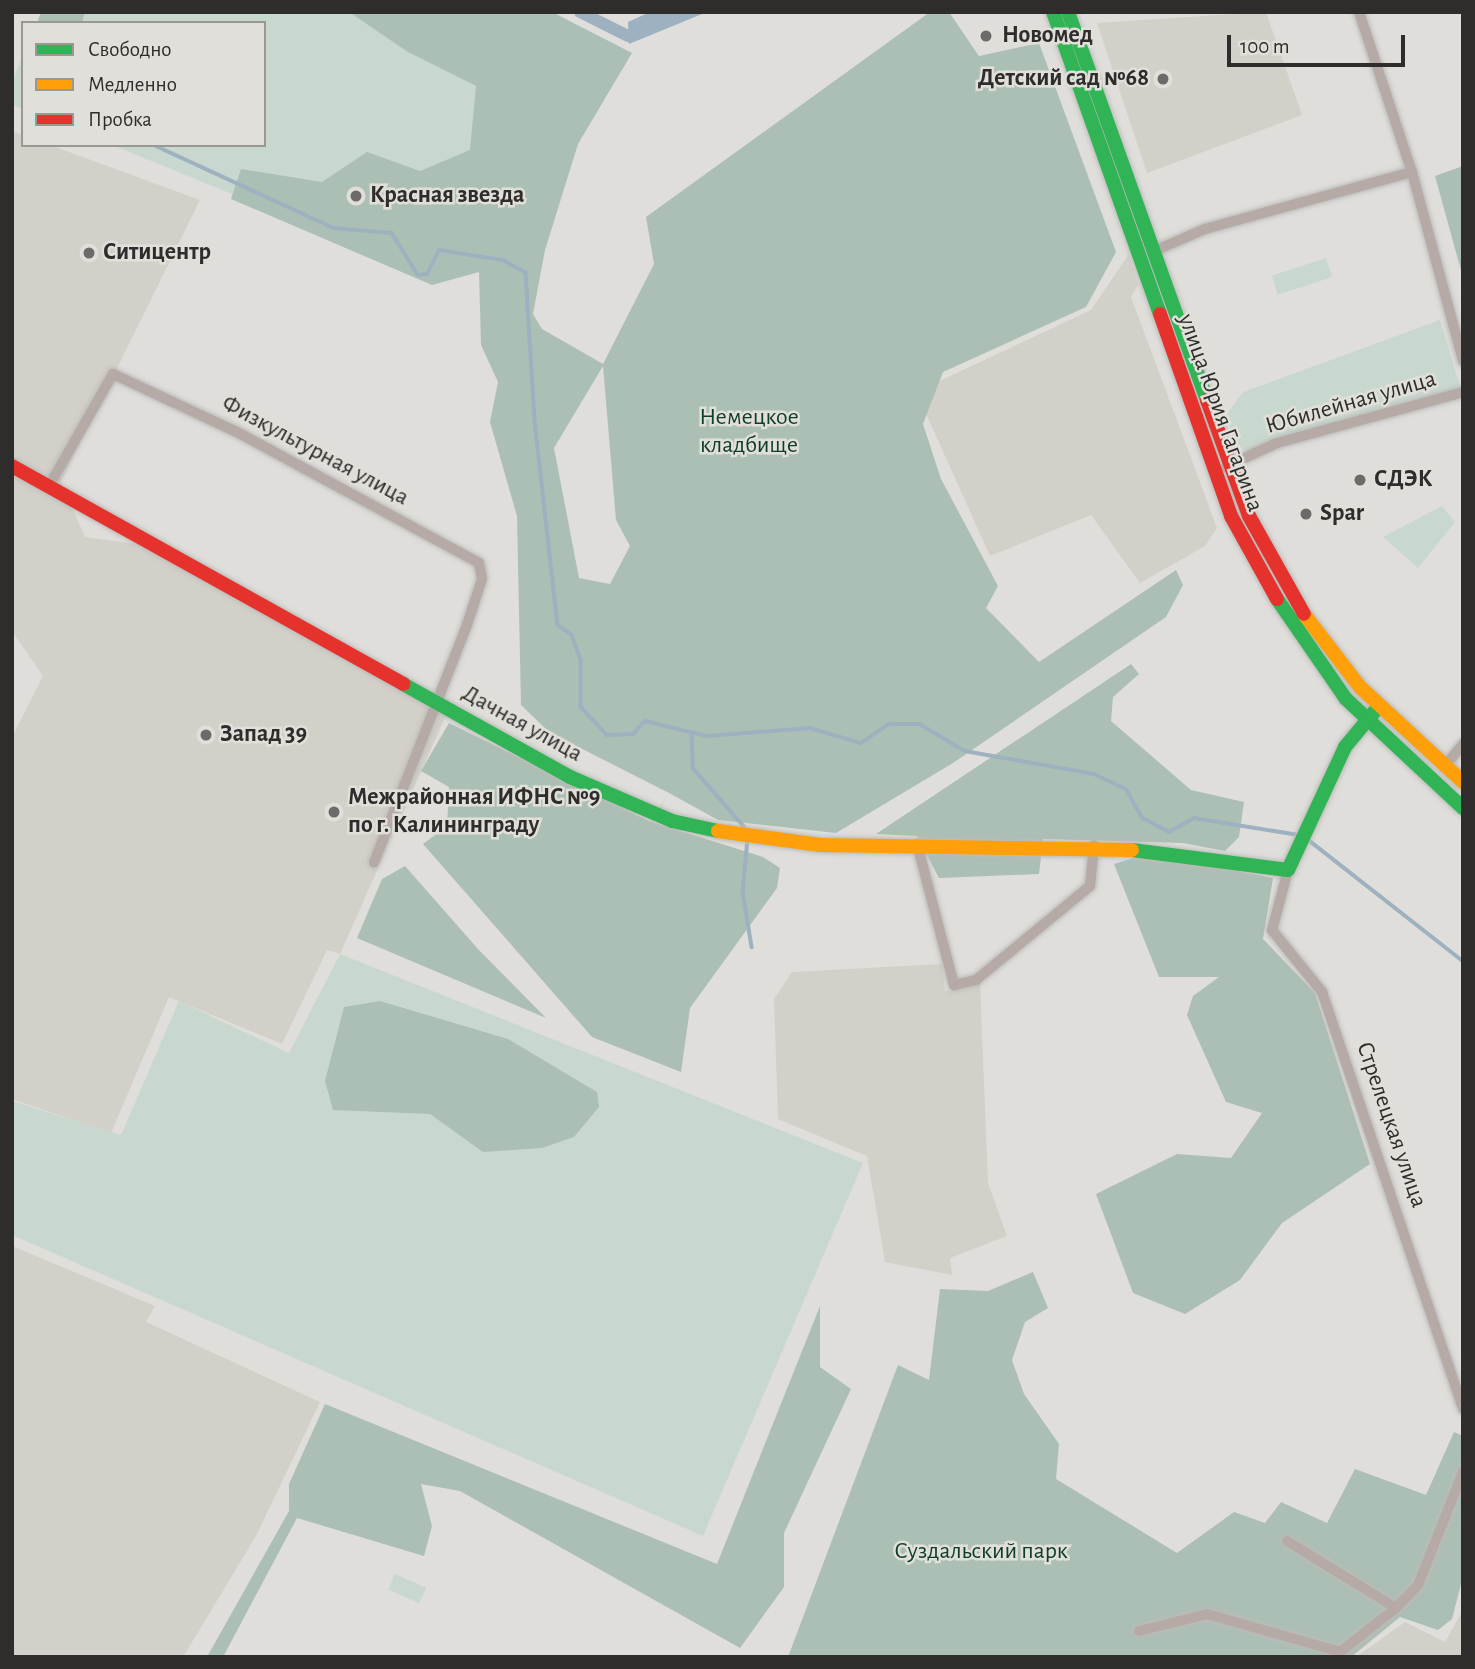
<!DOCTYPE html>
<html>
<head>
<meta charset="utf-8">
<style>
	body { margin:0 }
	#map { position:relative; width:1475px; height:1669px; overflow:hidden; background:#dfdedb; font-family:"Alegreya Sans",sans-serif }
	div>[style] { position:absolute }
	.built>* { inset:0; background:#d2d0c8 }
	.green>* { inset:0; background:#c9d8cf; transform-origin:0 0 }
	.forest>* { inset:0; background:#acbfb4 }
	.water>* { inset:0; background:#9eb1c0 }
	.stream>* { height:3.5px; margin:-1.75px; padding:0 1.75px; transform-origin:1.75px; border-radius:1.75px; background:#9eb1c0 }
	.canal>* { height:12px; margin:-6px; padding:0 6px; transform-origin:6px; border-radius:6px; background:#9eb1c0 }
	.roads { filter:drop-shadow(0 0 2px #bbbbb9) drop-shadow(0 0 2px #bbbbb9) }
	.street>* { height:10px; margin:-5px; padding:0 5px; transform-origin:5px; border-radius:5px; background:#b6aaa7 }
	.fast>* { height:14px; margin:-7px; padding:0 7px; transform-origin:7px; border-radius:7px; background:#30b455 }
	.slow>* { height:14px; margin:-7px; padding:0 7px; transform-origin:7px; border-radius:7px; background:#ff9f0a }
	.jam>* { height:14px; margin:-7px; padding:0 7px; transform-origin:7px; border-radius:7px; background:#e5322d }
	.dots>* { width:19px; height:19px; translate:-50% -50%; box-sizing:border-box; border:4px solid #e0dfda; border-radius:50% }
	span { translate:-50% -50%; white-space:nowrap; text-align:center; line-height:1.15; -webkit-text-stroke:5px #e0dfda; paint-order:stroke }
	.poi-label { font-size:24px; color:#2e2d2c; font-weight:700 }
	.left { translate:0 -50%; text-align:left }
	.right { translate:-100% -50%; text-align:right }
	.street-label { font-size:24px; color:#2e2d2c }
	.park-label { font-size:24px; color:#0e3d2a }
	.frame { position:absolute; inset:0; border:14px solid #2e2d2c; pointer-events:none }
	.legend { position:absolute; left:21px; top:21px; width:245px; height:126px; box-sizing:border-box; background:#e0dfda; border:2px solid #999894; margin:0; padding:9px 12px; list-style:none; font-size:21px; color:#2e2d2c }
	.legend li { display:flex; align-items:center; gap:14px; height:35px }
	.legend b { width:35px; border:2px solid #999894 }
	.scale { position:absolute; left:1227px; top:35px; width:178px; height:32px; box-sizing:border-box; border:4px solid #2e2d2c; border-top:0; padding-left:9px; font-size:21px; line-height:24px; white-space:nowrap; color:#2e2d2c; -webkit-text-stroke:5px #e0dfda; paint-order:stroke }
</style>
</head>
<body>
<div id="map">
	<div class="built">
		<div style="clip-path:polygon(1266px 12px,1302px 115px,1147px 173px,1097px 23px)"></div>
		<div style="clip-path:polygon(14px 132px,23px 135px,23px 145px,50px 145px,200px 200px,61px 482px,85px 537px,144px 545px,448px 711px,340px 954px,327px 950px,282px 1044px,169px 997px,111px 1133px,12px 1099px,12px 737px,43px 676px,12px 631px)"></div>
		<div style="clip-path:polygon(1129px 254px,1138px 285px,1131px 297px,1217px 528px,1205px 546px,1140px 583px,1091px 515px,990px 556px,923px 407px,933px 384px,1091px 310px)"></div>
		<div style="clip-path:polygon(942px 964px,945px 991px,980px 982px,988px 1183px,1007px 1236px,950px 1258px,952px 1275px,885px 1262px,867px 1156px,778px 1119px,774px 999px,792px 972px)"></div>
		<div style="clip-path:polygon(12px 1246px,155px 1306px,146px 1322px,320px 1402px,257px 1534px,183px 1657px,12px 1657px)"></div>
		<div style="clip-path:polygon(1463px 1610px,1463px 1657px,1356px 1657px,1405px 1622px,1445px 1642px)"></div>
	</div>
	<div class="green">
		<div style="clip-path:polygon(41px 12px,482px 12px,532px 48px,441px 279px,112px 145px,264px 145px,264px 23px,37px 23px)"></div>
		<div style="clip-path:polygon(23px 56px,23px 109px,12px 105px,12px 81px)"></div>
		<div style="left:1326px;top:258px;width:20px;height:57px;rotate:72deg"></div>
		<div style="clip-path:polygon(1440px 320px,1461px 390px,1250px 453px,1236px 444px,1226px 415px,1243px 392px)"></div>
		<div style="clip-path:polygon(1442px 506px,1455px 522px,1418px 568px,1383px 537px)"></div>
		<div style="clip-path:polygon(340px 954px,863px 1163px,703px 1536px,12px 1235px,12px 1101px,121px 1135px,179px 1001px,289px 1053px)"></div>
		<div style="left:395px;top:1574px;width:34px;height:17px;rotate:24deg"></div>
	</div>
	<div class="forest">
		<div style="clip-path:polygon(41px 12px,85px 12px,82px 23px,37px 23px)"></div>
		<div style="clip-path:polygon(evenodd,349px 12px,552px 12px,632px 53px,578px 144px,545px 250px,533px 314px,542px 329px,603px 364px,654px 264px,646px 217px,930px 12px,949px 12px,979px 56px,1039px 43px,1116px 252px,1086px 307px,943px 372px,923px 424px,941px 479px,998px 586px,986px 608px,1039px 662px,1176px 570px,1183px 585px,1166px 617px,953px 763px,836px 833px,718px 820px,669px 793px,652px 822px,763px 857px,780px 868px,777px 888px,690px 1008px,681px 1072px,592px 1037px,423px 844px,447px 826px,449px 787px,421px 771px,449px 723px,651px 822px,669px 793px,549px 732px,521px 705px,517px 516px,490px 422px,498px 382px,481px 345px,479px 272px,432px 285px,231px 199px,241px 169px,322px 182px,367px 152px,420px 171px,470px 150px,476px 86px,408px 52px,349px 12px,603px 366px,616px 520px,630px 546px,610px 584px,579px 578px,554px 448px,603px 366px)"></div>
		<div style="clip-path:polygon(1463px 166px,1463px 274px,1462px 274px,1435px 176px)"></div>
		<div style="clip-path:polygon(1131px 664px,1139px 674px,1113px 697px,1111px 721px,1191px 790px,1244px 802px,1239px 837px,1225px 851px,1183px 843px,1181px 860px,1273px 878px,1263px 939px,1315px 993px,1370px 1164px,1282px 1223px,1240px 1280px,1185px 1314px,1133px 1293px,1096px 1194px,1177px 1154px,1231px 1158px,1262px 1113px,1226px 1102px,1187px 1015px,1193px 996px,1219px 977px,1159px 977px,1114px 864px,1137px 857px,1181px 861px,1183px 843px,1043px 839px,1039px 874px,939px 878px,917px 836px,876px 834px)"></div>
		<div style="clip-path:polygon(405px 866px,478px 949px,546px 1018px,357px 938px,382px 879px)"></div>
		<div style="clip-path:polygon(380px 1001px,508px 1039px,597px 1092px,599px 1107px,574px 1137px,542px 1148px,483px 1152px,430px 1114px,333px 1110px,325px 1081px,344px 1007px)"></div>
		<div style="clip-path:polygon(1033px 1272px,1048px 1308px,1025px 1322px,1012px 1360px,1024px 1394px,1059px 1444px,1056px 1479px,1177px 1553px,1234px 1512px,1265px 1523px,1281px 1502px,1327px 1523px,1355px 1469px,1426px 1495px,1454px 1432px,1463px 1436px,1463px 1576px,1452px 1619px,1438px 1630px,1400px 1617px,1351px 1657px,788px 1657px,898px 1365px,929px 1380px,940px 1289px,988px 1291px)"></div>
		<div style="clip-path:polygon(820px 1306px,820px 1367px,851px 1389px,784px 1533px,784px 1587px,740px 1648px,460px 1491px,421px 1484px,432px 1526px,424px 1556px,297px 1518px,223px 1657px,207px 1657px,289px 1511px,289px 1484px,325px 1404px,717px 1564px)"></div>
	</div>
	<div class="water">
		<div style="clip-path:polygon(650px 12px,707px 12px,629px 44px,628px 22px)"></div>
	</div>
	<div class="stream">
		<div style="left:154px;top:145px;width:198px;rotate:24.8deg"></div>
		<div style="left:334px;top:228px;width:58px;rotate:4.9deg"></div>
		<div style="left:392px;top:233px;width:49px;rotate:58.2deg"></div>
		<div style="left:418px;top:275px;width:9px;rotate:-6deg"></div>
		<div style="left:427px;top:274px;width:27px;rotate:-63deg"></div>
		<div style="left:439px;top:250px;width:65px;rotate:8.9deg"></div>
		<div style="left:503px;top:260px;width:26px;rotate:29deg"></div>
		<div style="left:526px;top:273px;width:148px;rotate:86.5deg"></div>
		<div style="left:535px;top:421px;width:205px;rotate:83.6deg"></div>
		<div style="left:558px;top:625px;width:17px;rotate:36deg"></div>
		<div style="left:572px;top:635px;width:27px;rotate:70deg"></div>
		<div style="left:581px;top:660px;width:47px;rotate:90deg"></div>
		<div style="left:581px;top:707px;width:38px;rotate:47deg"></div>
		<div style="left:607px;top:735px;width:26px;rotate:-2deg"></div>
		<div style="left:633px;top:734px;width:18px;rotate:-47deg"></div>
		<div style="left:645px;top:721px;width:64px;rotate:13.6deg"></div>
		<div style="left:707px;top:736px;width:103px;rotate:-4.4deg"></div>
		<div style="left:810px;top:728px;width:53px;rotate:16.4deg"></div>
		<div style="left:861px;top:743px;width:34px;rotate:-34deg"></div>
		<div style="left:889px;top:724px;width:31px"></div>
		<div style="left:920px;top:724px;width:52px;rotate:31deg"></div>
		<div style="left:965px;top:751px;width:131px;rotate:10.1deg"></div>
		<div style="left:1094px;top:774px;width:35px;rotate:25deg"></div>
		<div style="left:1126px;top:789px;width:34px;rotate:60deg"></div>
		<div style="left:1143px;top:818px;width:30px;rotate:28deg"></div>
		<div style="left:1169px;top:832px;width:29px;rotate:-29deg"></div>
		<div style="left:1194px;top:818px;width:106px;rotate:9.2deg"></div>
		<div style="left:692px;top:733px;width:35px;rotate:88deg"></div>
		<div style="left:693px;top:768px;width:84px;rotate:48.9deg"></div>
		<div style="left:1306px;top:838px;width:199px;rotate:38.1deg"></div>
		<div style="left:748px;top:839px;width:53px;rotate:95.4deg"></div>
		<div style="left:743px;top:892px;width:56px;rotate:80.7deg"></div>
	</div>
	<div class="canal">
		<div style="left:580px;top:12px;width:54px;rotate:26.6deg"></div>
	</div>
	<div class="roads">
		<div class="street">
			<div style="left:1359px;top:12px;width:169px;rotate:71.7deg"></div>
			<div style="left:1412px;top:172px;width:196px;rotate:74.9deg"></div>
			<div style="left:1152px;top:252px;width:58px;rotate:-23.5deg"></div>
			<div style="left:1205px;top:229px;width:215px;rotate:-15.4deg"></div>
			<div style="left:1225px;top:467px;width:57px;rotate:-24.8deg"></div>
			<div style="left:1277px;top:443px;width:193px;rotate:-15.3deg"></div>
			<div style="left:49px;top:486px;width:129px;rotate:-60.3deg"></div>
			<div style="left:113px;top:374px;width:137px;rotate:25.1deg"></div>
			<div style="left:237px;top:432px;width:275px;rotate:28.4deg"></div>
			<div style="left:479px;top:563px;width:16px;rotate:79deg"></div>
			<div style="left:482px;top:579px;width:48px;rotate:108.1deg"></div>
			<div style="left:467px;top:625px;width:255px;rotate:111.4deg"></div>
			<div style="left:1444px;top:767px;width:30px;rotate:-50deg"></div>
			<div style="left:917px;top:844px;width:146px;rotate:75.3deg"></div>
			<div style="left:954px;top:985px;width:23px;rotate:-13deg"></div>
			<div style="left:976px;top:980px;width:148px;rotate:-39.5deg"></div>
			<div style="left:1090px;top:886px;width:41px;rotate:-84.4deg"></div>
			<div style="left:1288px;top:870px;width:62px;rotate:104.9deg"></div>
			<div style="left:1272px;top:930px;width:80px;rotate:51.1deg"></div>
			<div style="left:1322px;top:992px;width:440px;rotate:71.3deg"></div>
			<div style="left:1287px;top:1541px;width:128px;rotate:31.6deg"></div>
			<div style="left:1396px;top:1608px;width:32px;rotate:-46deg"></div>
			<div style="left:1418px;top:1585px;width:122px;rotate:-68.3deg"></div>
			<div style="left:1139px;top:1631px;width:70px;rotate:-14deg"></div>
			<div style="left:1207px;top:1614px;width:138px;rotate:15.9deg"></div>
			<div style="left:1340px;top:1652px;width:71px;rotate:-38.2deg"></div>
		</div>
		<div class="fast">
			<div style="left:1053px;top:12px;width:320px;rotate:70.5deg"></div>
			<div style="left:1068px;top:12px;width:412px;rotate:70.3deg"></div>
			<div style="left:1277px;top:599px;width:121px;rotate:55.4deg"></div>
			<div style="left:1346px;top:699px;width:160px;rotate:43deg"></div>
			<div style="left:403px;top:684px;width:191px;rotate:29.1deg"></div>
			<div style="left:570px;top:777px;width:111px;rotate:23.3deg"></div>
			<div style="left:672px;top:821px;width:47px;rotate:12.3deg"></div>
			<div style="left:1132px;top:850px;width:157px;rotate:7.3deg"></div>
			<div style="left:1288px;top:870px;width:136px;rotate:-65.1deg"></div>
			<div style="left:1345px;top:747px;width:53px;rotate:-50.3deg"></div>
		</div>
		<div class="slow">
			<div style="left:1304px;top:614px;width:92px;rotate:52.5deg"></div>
			<div style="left:1360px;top:687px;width:140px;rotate:42.7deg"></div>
			<div style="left:718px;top:831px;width:103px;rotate:7.8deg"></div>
			<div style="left:820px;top:845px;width:312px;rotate:0.9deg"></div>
		</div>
		<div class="jam">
			<div style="left:1160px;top:314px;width:214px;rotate:70.6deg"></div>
			<div style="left:1231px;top:516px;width:95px;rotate:61deg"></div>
			<div style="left:1207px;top:400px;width:123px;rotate:70.1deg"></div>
			<div style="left:1249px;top:516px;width:112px;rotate:60.7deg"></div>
			<div style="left:12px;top:466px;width:448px;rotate:29.1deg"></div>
		</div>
	</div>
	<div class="dots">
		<div style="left:986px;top:36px;background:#6c6b69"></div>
		<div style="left:1163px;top:79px;background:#6c6b69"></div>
		<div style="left:356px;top:196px;background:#6c6b69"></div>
		<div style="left:89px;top:253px;background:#6c6b69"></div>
		<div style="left:1360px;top:480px;background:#6c6b69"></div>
		<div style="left:1306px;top:514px;background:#6c6b69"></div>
		<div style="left:206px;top:735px;background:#6c6b69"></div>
		<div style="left:334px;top:812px;background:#6c6b69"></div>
	</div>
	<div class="poi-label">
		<span class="left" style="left:1002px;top:36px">Новомед</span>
		<span class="right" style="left:1149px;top:79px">Детский сад №68</span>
		<span class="left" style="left:370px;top:196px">Красная звезда</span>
		<span class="left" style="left:103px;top:253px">Ситицентр</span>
		<span class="left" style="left:1374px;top:480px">СДЭК</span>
		<span class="left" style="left:1320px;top:514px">Spar</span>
		<span class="left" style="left:220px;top:735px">Запад 39</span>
		<span class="left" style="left:348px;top:812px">Межрайонная ИФНС №9<br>по г. Калининграду</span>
	</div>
	<div class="street-label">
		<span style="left:1351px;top:403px;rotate:-16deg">Юбилейная улица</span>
		<span style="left:1220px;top:413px;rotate:70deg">улица Юрия Гагарина</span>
		<span style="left:315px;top:451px;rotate:28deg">Физкультурная улица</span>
		<span style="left:522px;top:724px;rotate:29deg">Дачная улица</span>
		<span style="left:1391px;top:1125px;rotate:71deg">Стрелецкая улица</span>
	</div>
	<div class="park-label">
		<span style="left:749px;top:432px">Немецкое<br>кладбище</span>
		<span style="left:981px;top:1552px">Суздальский парк</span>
	</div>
	<div class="frame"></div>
	<ul class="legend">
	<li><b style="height:9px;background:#30b455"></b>Свободно</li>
	<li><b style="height:9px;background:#ff9f0a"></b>Медленно</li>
	<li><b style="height:9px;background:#e5322d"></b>Пробка</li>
	</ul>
	<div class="scale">100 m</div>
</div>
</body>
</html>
